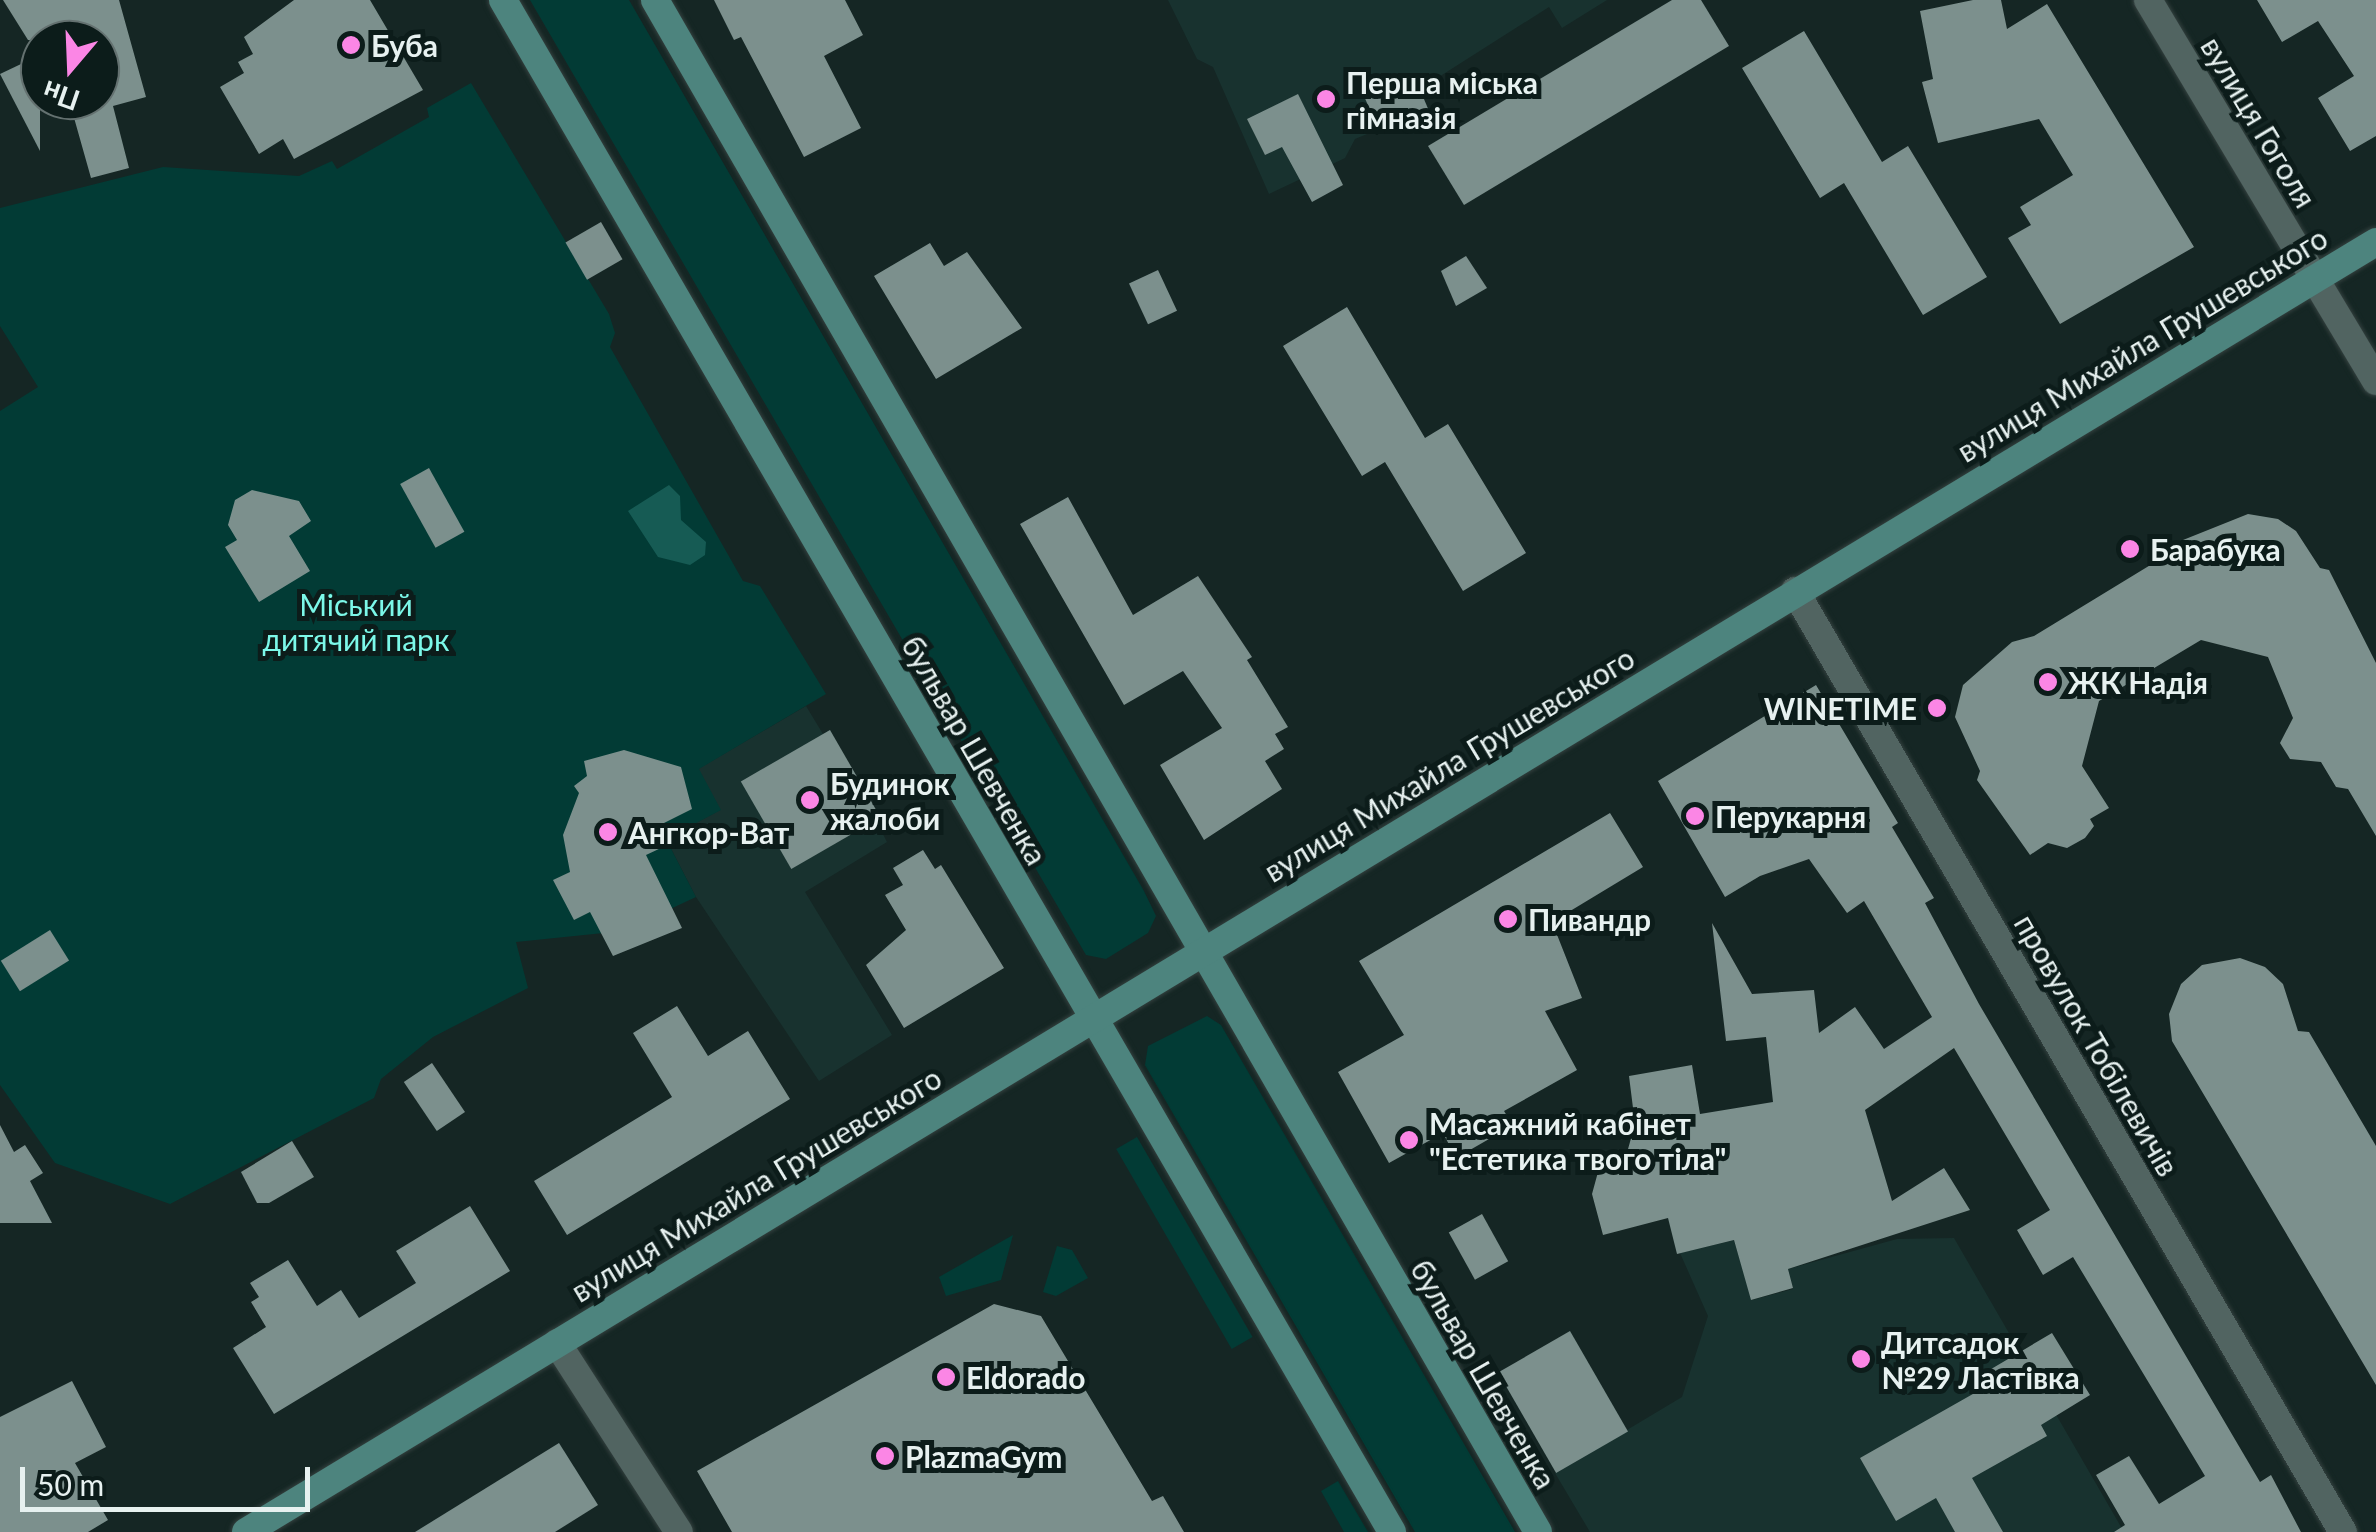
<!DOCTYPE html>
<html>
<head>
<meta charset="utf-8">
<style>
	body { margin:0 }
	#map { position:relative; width:2376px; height:1532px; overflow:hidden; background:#152624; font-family:Lato,sans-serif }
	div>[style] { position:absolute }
	.built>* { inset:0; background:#18322f }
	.green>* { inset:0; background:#023b35; transform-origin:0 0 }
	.water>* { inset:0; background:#165b54 }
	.building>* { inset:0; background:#7c908d; transform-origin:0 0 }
	.roads { filter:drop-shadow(0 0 2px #34413f) drop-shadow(0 0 2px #34413f) }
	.minor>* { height:28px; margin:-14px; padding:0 14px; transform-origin:14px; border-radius:14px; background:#516461 }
	.secondary>* { height:28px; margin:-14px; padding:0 14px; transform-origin:14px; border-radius:14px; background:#4d847e }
	.dots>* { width:28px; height:28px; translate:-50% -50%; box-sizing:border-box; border:5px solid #0c1c1a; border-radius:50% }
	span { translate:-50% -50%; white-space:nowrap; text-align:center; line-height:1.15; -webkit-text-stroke:10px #0c1c1a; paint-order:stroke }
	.poi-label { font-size:30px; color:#e7f1f0; font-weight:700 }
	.left { translate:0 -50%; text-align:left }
	.right { translate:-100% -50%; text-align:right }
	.street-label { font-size:30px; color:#e7f1f0 }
	.park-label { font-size:30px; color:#7cf8e9 }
	.north { position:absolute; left:20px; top:20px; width:100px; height:100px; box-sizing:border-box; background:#0c1c1a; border:2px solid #647170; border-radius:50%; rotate:199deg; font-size:28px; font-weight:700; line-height:40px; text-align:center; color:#e7f1f0 }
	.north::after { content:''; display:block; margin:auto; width:35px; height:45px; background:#fb86e5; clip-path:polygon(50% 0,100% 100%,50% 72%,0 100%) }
	.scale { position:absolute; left:20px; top:1467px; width:290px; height:45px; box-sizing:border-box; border:5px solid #e7f1f0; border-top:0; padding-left:12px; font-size:30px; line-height:35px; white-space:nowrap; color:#e7f1f0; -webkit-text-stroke:8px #0c1c1a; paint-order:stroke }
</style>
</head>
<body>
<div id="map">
	<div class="built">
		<div style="clip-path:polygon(1168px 0,1607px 0,1562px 28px,1549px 7px,1420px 89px,1428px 109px,1355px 139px,1345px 158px,1269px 194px,1213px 67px,1197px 59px)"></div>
		<div style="clip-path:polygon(806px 706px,823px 734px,830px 730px,887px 842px,805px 892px,892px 1035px,819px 1081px,696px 897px,666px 839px,720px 810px,698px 769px)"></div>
		<div style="clip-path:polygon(1954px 1238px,2124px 1532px,1590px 1532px,1555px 1473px,1682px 1397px,1708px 1316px,1680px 1253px,1734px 1240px,1752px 1300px,1793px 1289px,1788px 1269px,1897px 1239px)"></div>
	</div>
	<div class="green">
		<div style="clip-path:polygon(530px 0,629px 0,1144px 891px,1156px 916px,1148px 933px,1106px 959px,1086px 955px)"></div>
		<div style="clip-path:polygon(471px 83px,609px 314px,615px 333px,610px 347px,743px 581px,760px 586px,826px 694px,699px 769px,721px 810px,666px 839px,696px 897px,623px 931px,516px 942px,528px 988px,433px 1037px,381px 1079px,374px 1098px,170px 1204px,55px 1163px,0 1085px,0 411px,38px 387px,0 326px,0 208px,163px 167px,299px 176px,332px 161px,337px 169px,429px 117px,427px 108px)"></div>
		<div style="clip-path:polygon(1207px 1016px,1221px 1025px,1515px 1532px,1415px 1532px,1145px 1065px,1148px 1046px)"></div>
		<div style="left:1137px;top:1137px;width:231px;height:24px;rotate:60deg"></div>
		<div style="clip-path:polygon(1013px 1235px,1001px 1280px,946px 1296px,939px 1277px)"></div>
		<div style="clip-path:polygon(1057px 1246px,1072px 1250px,1088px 1278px,1056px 1296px,1043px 1292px)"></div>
		<div style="clip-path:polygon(1338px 1481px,1368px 1532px,1344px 1532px,1321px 1491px)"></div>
	</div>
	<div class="water">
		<div style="clip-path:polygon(669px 485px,680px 496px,681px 520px,706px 542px,705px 555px,690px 565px,658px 557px,628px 511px)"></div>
	</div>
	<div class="building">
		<div style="clip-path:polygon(3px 0,119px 0,146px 97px,113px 106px,129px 168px,91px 178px,69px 100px,100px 100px,100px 40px,28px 40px)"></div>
		<div style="clip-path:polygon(294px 0,370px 0,423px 90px,294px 159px,283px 139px,259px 154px,220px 87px,244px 73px,238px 62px,253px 54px,244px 37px)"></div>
		<div style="clip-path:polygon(714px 0,845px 0,863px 35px,824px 56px,861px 128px,804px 157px,741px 37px,734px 40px)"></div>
		<div style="clip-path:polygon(1672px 0,1701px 0,1729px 46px,1464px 205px,1428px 146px)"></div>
		<div style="clip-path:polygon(1973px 0,2001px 0,2007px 29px,2047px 4px,2194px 247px,2060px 324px,2008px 238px,2031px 225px,2020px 207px,2073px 175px,2039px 119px,1938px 143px,1922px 82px,1933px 79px,1920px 11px)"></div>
		<div style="clip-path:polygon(2257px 0,2376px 0,2376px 136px,2350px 151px,2318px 98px,2354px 76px,2318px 21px,2282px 42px)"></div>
		<div style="clip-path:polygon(1804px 31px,1882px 162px,1908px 146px,1987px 277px,1923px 315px,1844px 183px,1820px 198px,1742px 68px)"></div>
		<div style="clip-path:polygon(40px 55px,40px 151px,0 74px)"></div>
		<div style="left:1415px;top:78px;width:34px;height:54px;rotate:67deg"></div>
		<div style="clip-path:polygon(1298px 94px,1343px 185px,1312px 202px,1282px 147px,1265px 155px,1247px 119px)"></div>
		<div style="left:601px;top:222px;width:43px;height:41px;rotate:60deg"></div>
		<div style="clip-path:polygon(930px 243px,944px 266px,967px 252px,1022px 328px,936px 379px,874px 276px)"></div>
		<div style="clip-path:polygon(1466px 256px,1487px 288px,1456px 306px,1441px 271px)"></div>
		<div style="left:1158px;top:270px;width:45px;height:32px;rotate:65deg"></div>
		<div style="clip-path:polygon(1347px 307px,1425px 438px,1448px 424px,1526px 553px,1463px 591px,1385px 462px,1362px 476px,1283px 346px)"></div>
		<div style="left:429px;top:468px;width:73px;height:33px;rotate:61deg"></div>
		<div style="clip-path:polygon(252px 490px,299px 501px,311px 521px,289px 536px,310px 571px,259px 602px,225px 547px,237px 540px,228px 525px,235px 500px)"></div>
		<div style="clip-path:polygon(1068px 497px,1133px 615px,1198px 576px,1252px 657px,1247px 660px,1288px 727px,1275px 734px,1284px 749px,1265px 761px,1282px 789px,1204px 840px,1160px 765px,1222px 728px,1183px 671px,1124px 705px,1020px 524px)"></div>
		<div style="clip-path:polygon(2248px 514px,2278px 519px,2296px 531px,2320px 568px,2329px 570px,2376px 663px,2376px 836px,2348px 789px,2336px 787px,2321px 762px,2290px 759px,2280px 743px,2293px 718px,2268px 657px,2201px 640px,2099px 701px,2082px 766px,2109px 808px,2090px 819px,2094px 826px,2085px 838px,2067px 848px,2048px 843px,2030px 855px,1977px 780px,1980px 771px,1955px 717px,1963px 685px,2012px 642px,2034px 636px,2175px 550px,2178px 542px)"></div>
		<div style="clip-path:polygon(1816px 685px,1898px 823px,1892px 827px,1934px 898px,1925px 903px,1979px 1004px,2260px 1482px,2271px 1475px,2301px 1532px,2114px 1532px,2125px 1525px,2096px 1475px,2129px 1456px,2159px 1504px,2205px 1476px,2073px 1257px,2043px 1275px,2017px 1230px,2050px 1210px,1954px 1048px,1865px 1110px,1892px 1201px,1944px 1168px,1970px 1210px,1788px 1269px,1793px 1288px,1751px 1300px,1734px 1240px,1677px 1254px,1668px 1218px,1603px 1235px,1592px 1194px,1601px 1161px,1623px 1167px,1635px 1124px,1629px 1076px,1692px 1065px,1700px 1114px,1773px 1102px,1766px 1037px,1726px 1041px,1712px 923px,1752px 994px,1814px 990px,1819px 1033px,1855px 1007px,1884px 1049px,1932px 1017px,1864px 901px,1847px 913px,1809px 859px,1760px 876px,1725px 897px,1658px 781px)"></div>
		<div style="left:830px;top:730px;width:101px;height:103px;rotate:60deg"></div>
		<div style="clip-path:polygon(624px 750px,681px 767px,692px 809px,652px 829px,661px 848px,646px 855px,682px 928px,613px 956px,590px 912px,574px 920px,553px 880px,570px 872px,563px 835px,579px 793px,574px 786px,587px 776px,584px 761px)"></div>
		<div style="clip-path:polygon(1610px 813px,1643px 867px,1552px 922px,1582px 998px,1545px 1011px,1577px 1070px,1504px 1111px,1509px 1119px,1499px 1124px,1503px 1131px,1456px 1158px,1443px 1133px,1389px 1163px,1338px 1072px,1404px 1035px,1359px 961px)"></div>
		<div style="clip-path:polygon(923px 850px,935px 869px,941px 865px,1004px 968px,904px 1028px,866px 965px,906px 930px,885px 895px,903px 885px,893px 868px)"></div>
		<div style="left:50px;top:930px;width:36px;height:58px;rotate:58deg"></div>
		<div style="clip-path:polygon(2240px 958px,2265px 967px,2283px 984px,2298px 1031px,2309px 1032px,2376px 1146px,2376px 1385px,2172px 1041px,2169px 1014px,2181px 984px,2202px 965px)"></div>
		<div style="clip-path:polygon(677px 1006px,708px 1056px,748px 1031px,790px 1099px,567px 1235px,534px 1181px,672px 1097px,633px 1033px)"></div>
		<div style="left:432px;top:1063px;width:59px;height:34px;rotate:56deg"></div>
		<div style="clip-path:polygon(0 1125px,14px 1152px,25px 1145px,43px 1173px,30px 1181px,52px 1223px,0 1223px)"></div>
		<div style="clip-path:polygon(292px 1141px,314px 1177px,269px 1203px,257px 1203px,241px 1172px)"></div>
		<div style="clip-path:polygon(470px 1206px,510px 1271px,274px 1414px,233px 1348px,266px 1327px,251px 1302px,259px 1297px,250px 1283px,288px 1260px,317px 1306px,341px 1290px,359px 1318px,416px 1283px,396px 1251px)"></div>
		<div style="left:1482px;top:1214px;width:54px;height:38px;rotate:61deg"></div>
		<div style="clip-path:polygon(994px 1304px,1041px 1316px,1152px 1501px,1163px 1496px,1184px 1532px,732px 1532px,697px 1471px)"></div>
		<div style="left:1570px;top:1331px;width:116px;height:83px;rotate:60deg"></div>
		<div style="clip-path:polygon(2052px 1333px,2090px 1395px,2041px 1425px,2047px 1436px,1972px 1478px,2003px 1532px,1955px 1532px,1936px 1498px,1896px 1521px,1860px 1458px,1987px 1386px,1981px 1375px)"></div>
		<div style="clip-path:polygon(72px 1381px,106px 1447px,75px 1463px,108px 1520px,88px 1532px,0 1532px,0 1417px)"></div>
		<div style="clip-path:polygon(559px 1443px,598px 1505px,555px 1532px,415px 1532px)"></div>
	</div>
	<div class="roads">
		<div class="minor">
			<div style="left:2148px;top:0;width:444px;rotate:59.1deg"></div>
			<div style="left:1795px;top:591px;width:1089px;rotate:59.79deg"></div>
			<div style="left:557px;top:1343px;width:225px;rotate:57.2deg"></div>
		</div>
		<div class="secondary">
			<div style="left:503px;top:0;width:1771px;rotate:59.87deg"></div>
			<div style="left:655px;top:0;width:1768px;rotate:60.04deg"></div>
			<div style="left:246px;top:1532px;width:2490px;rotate:-31.2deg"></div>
		</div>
	</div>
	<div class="dots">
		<div style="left:351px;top:45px;background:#fb86e5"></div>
		<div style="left:1326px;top:99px;background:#fb86e5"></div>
		<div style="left:2130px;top:549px;background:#fb86e5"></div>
		<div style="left:2048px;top:682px;background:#fb86e5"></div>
		<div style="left:1937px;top:708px;background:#fb86e5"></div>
		<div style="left:810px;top:800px;background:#fb86e5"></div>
		<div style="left:1695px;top:816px;background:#fb86e5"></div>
		<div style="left:608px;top:832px;background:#fb86e5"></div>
		<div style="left:1508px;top:919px;background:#fb86e5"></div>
		<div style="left:1409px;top:1140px;background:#fb86e5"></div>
		<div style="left:1861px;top:1359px;background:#fb86e5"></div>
		<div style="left:946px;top:1377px;background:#fb86e5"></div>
		<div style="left:885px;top:1456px;background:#fb86e5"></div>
	</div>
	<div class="poi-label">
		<span class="left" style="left:371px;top:45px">Буба</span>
		<span class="left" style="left:1346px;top:99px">Перша міська<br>гімназія</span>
		<span class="left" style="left:2150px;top:549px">Барабука</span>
		<span class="left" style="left:2068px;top:682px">ЖК Надія</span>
		<span class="right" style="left:1917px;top:708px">WINETIME</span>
		<span class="left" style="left:830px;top:800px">Будинок<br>жалоби</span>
		<span class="left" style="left:1715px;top:816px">Перукарня</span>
		<span class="left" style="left:628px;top:832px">Ангкор-Ват</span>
		<span class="left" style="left:1528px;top:919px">Пивандр</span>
		<span class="left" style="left:1429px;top:1140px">Масажний кабінет<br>"Естетика твого тіла"</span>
		<span class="left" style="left:1881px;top:1359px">Дитсадок<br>№29 Ластівка</span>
		<span class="left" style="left:966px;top:1377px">Eldorado</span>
		<span class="left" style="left:905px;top:1456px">PlazmaGym</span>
	</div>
	<div class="street-label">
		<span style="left:2259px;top:122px;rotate:59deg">вулиця Гоголя</span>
		<span style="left:2142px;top:344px;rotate:-31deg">вулиця Михайла Грушевського</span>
		<span style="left:975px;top:750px;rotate:60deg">бульвар Шевченка</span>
		<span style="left:1449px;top:764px;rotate:-31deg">вулиця Михайла Грушевського</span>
		<span style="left:2097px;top:1045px;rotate:60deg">провулок Тобілевичів</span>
		<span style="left:756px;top:1184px;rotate:-31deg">вулиця Михайла Грушевського</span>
		<span style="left:1484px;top:1374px;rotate:60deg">бульвар Шевченка</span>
	</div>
	<div class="park-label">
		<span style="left:356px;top:621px">Міський<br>дитячий парк</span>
	</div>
	<div class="north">Пн</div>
	<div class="scale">50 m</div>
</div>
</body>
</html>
